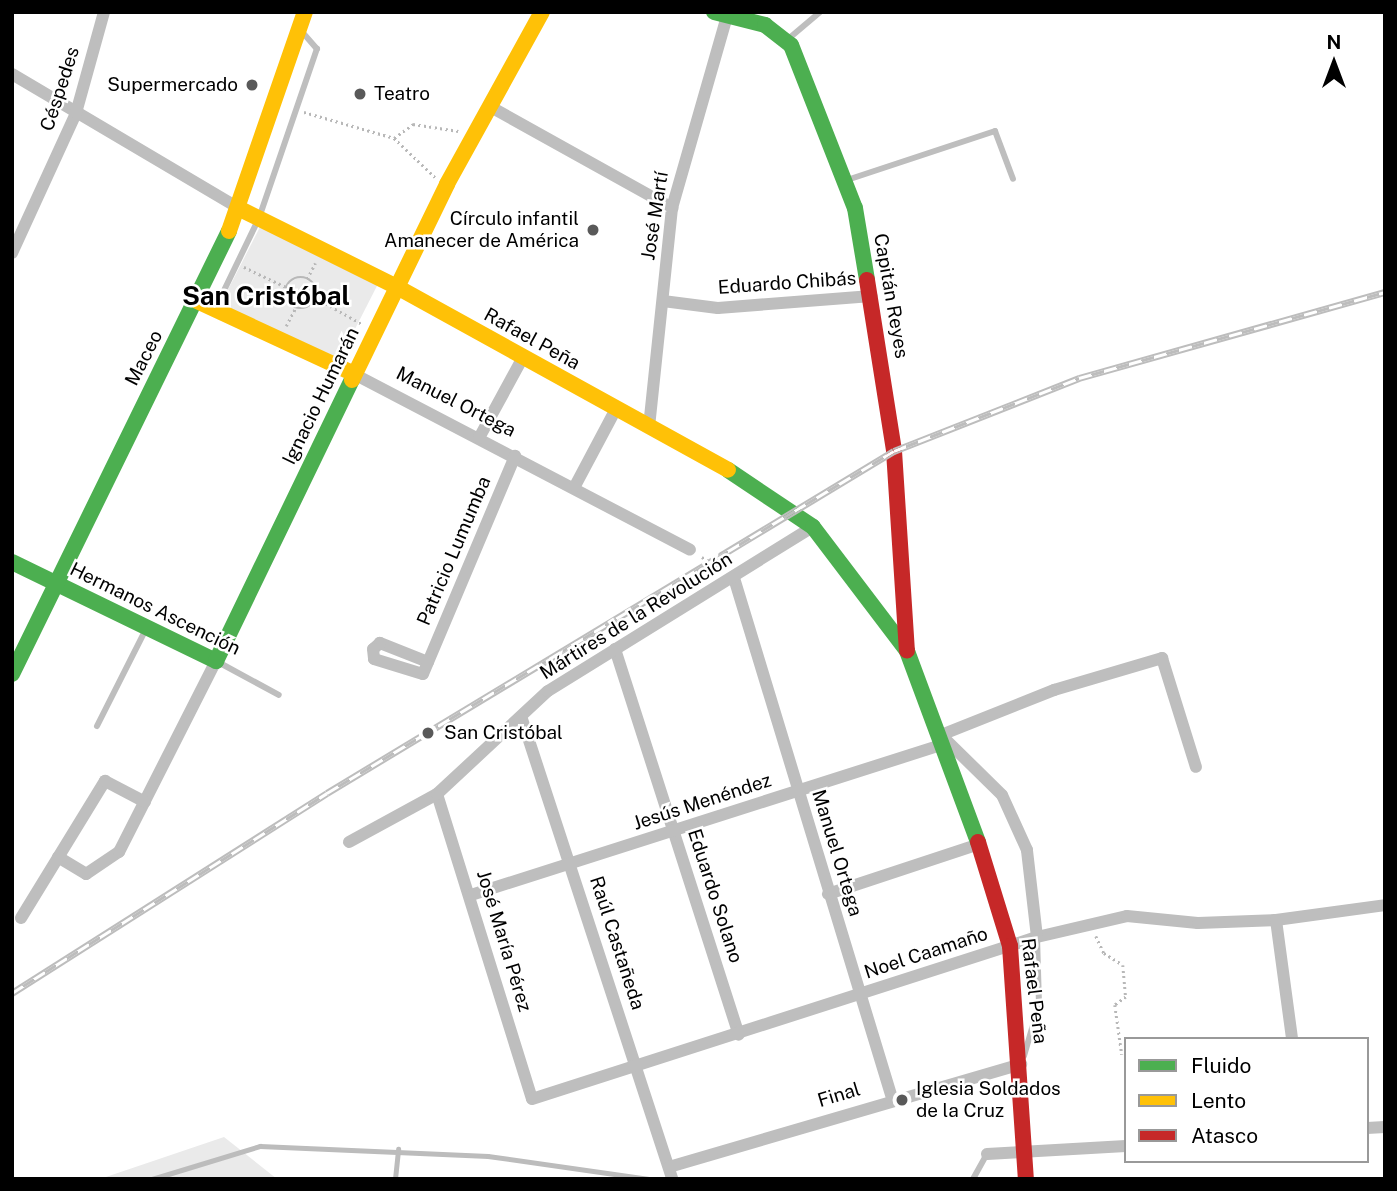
<!DOCTYPE html>
<html>
<head>
<meta charset="utf-8">
<style>
	body { margin:0 }
	#map { position:relative; width:1397px; height:1191px; overflow:hidden; background:#fff; font-family:"Public Sans",sans-serif }
	div>[style] { position:absolute }
	.green>* { inset:0; background:#eaeaea; transform-origin:0 0 }
	.stream>* { height:4.5px; margin:-2.25px; padding:0 2.25px; transform-origin:2.25px; border-radius:2.25px; background:#bcbcbc }
	.path>* { height:2.5px; margin-top:-1.25px; transform-origin:0; background:repeating-linear-gradient(90deg,#b8b8b8 0 2px,transparent 0 5.5px) }
	.path>.ring { margin:-1.25px; padding:0; box-sizing:content-box; background:none; border:2.5px solid #b8b8b8; border-radius:50% }
	.lane>* { height:6px; margin:-3px; padding:0 3px; transform-origin:3px; border-radius:3px; background:#bebebe }
	.street>* { height:12px; margin:-6px; padding:0 6px; transform-origin:6px; border-radius:6px; background:#bebebe }
	.fast>* { height:16px; margin:-8px; padding:0 8px; transform-origin:8px; border-radius:8px; background:#4caf50 }
	.slow>* { height:16px; margin:-8px; padding:0 8px; transform-origin:8px; border-radius:8px; background:#ffc107 }
	.jam>* { height:16px; margin:-8px; padding:0 8px; transform-origin:8px; border-radius:8px; background:#c62828 }
	.rail>* { height:7px; margin-top:-3.5px; transform-origin:0; background:repeating-linear-gradient(90deg,#fff 0 13px,#bdbdbd 0 26px); box-sizing:border-box; border-block:2px solid #bdbdbd }
	.dots>* { width:19px; height:19px; translate:-50% -50%; box-sizing:border-box; border:4px solid #fff; border-radius:50% }
	span { translate:-50% -50%; white-space:nowrap; text-align:center; line-height:1.15; -webkit-text-stroke:5px #fff; paint-order:stroke }
	.poi-label { font-size:19px; color:#000 }
	.right { translate:-100% -50%; text-align:right }
	.left { translate:0 -50%; text-align:left }
	.street-label { font-size:19px; color:#000 }
	.district-label { font-size:26px; color:#000; font-weight:700 }
	.frame { position:absolute; inset:0; border:14px solid #000; pointer-events:none }
	.legend { position:absolute; left:1124px; top:1037px; width:245px; height:126px; box-sizing:border-box; background:#fff; border:2px solid #999; margin:0; padding:9px 12px; list-style:none; font-size:21px; color:#000 }
	.legend li { display:flex; align-items:center; gap:14px; height:35px }
	.legend b { width:35px; border:2px solid #999 }
	.north { position:absolute; left:1299px; top:28px; width:70px; height:70px; -webkit-text-stroke:5px #fff; paint-order:stroke; rotate:0deg; font-size:19px; font-weight:700; line-height:28px; text-align:center; color:#000 }
	.north::after { content:''; display:block; margin:auto; width:24px; height:32px; background:#000; clip-path:polygon(50% 0,100% 100%,50% 72%,0 100%) }
</style>
</head>
<body>
<div id="map">
	<div class="green">
		<div style="left:262px;top:223px;width:131px;height:93px;rotate:27deg"></div>
		<div style="clip-path:polygon(224px 1137px,277px 1179px,100px 1179px)"></div>
	</div>
	<div class="stream">
		<div style="left:152px;top:1179px;width:113px;rotate:-17deg"></div>
		<div style="left:260px;top:1146px;width:228px;rotate:2.5deg"></div>
		<div style="left:488px;top:1156px;width:164px;rotate:8.1deg"></div>
		<div style="left:395px;top:1179px;width:30px;rotate:-84deg"></div>
	</div>
	<div class="path">
		<div style="left:304px;top:112px;width:94px;rotate:16.1deg"></div>
		<div style="left:394px;top:138px;width:57px;rotate:43.6deg"></div>
		<div style="left:394px;top:138px;width:24px;rotate:-36deg"></div>
		<div style="left:413px;top:124px;width:46px;rotate:8.8deg"></div>
		<div style="left:244px;top:267px;width:47px;rotate:25.5deg"></div>
		<div class="ring" style="left:285px;top:277px;width:29.5px;height:29.5px"></div>
		<div style="left:307px;top:279px;width:18px;rotate:-63deg"></div>
		<div style="left:316px;top:298px;width:53px;rotate:29.5deg"></div>
		<div style="left:286px;top:326px;width:21px;rotate:-62deg"></div>
		<div style="left:702px;top:557px;width:21px;rotate:31deg"></div>
		<div style="left:1096px;top:936px;width:19px;rotate:65deg"></div>
		<div style="left:1104px;top:953px;width:22px;rotate:32deg"></div>
		<div style="left:1123px;top:965px;width:32px;rotate:85deg"></div>
		<div style="left:1126px;top:997px;width:14px;rotate:144deg"></div>
		<div style="left:1115px;top:1005px;width:50px;rotate:82deg"></div>
	</div>
	<div class="lane">
		<div style="left:787px;top:40px;width:43px;rotate:-40.3deg"></div>
		<div style="left:847px;top:180px;width:156px;rotate:-18.3deg"></div>
		<div style="left:995px;top:131px;width:51px;rotate:69.4deg"></div>
		<div style="left:216px;top:307px;width:99px;rotate:-64.2deg"></div>
		<div style="left:259px;top:218px;width:179px;rotate:-71.1deg"></div>
		<div style="left:317px;top:49px;width:20px;rotate:-131deg"></div>
		<div style="left:218px;top:662px;width:69px;rotate:28.4deg"></div>
		<div style="left:97px;top:726px;width:109px;rotate:-63.2deg"></div>
		<div style="left:1024px;top:1056px;width:54px;rotate:-73.9deg"></div>
		<div style="left:1039px;top:1004px;width:67px;rotate:-91.7deg"></div>
		<div style="left:973px;top:1179px;width:29px;rotate:-61deg"></div>
	</div>
	<div class="street">
		<div style="left:12px;top:74px;width:265px;rotate:30.6deg"></div>
		<div style="left:489px;top:106px;width:210px;rotate:29.1deg"></div>
		<div style="left:12px;top:253px;width:154px;rotate:-65.4deg"></div>
		<div style="left:76px;top:113px;width:105px;rotate:-74.5deg"></div>
		<div style="left:663px;top:301px;width:55px;rotate:7.3deg"></div>
		<div style="left:718px;top:308px;width:154px;rotate:-4.5deg"></div>
		<div style="left:354px;top:374px;width:379px;rotate:27.6deg"></div>
		<div style="left:649px;top:427px;width:220px;rotate:-84deg"></div>
		<div style="left:672px;top:208px;width:200px;rotate:-74deg"></div>
		<div style="left:479px;top:438px;width:90px;rotate:-61.4deg"></div>
		<div style="left:575px;top:486px;width:87px;rotate:-62deg"></div>
		<div style="left:734px;top:578px;width:543px;rotate:73.1deg"></div>
		<div style="left:615px;top:649px;width:405px;rotate:72.2deg"></div>
		<div style="left:428px;top:662px;width:52px;rotate:-158.4deg"></div>
		<div style="left:380px;top:643px;width:9px;rotate:139deg"></div>
		<div style="left:373px;top:649px;width:10px;rotate:84deg"></div>
		<div style="left:374px;top:659px;width:51px;rotate:17deg"></div>
		<div style="left:423px;top:674px;width:237px;rotate:-67.1deg"></div>
		<div style="left:522px;top:719px;width:484px;rotate:71.9deg"></div>
		<div style="left:437px;top:794px;width:319px;rotate:72.7deg"></div>
		<div style="left:532px;top:1099px;width:530px;rotate:-17.79deg"></div>
		<div style="left:1037px;top:937px;width:92px;rotate:-13.1deg"></div>
		<div style="left:1127px;top:916px;width:71px;rotate:5.6deg"></div>
		<div style="left:1198px;top:923px;width:78px;rotate:-2.2deg"></div>
		<div style="left:1276px;top:920px;width:110px;rotate:-7.8deg"></div>
		<div style="left:349px;top:842px;width:100px;rotate:-28.6deg"></div>
		<div style="left:437px;top:794px;width:151px;rotate:-42.9deg"></div>
		<div style="left:548px;top:691px;width:312px;rotate:-31.8deg"></div>
		<div style="left:58px;top:857px;width:33px;rotate:31deg"></div>
		<div style="left:86px;top:874px;width:40px;rotate:-34deg"></div>
		<div style="left:119px;top:852px;width:214px;rotate:-63.1deg"></div>
		<div style="left:828px;top:894px;width:159px;rotate:-18.3deg"></div>
		<div style="left:471px;top:895px;width:497px;rotate:-17.7deg"></div>
		<div style="left:21px;top:918px;width:161px;rotate:-58.5deg"></div>
		<div style="left:105px;top:781px;width:45px;rotate:27.7deg"></div>
		<div style="left:1276px;top:920px;width:120px;rotate:82.3deg"></div>
		<div style="left:1037px;top:937px;width:88px;rotate:-96.6deg"></div>
		<div style="left:1027px;top:850px;width:60px;rotate:-114.4deg"></div>
		<div style="left:1002px;top:795px;width:86px;rotate:-135.5deg"></div>
		<div style="left:941px;top:735px;width:122px;rotate:-21.7deg"></div>
		<div style="left:1054px;top:690px;width:113px;rotate:-16.5deg"></div>
		<div style="left:1162px;top:658px;width:114px;rotate:72.7deg"></div>
		<div style="left:1367px;top:1128px;width:18px;rotate:-3deg"></div>
		<div style="left:987px;top:1154px;width:139px;rotate:-3.3deg"></div>
		<div style="left:669px;top:1167px;width:367px;rotate:-16.3deg"></div>
	</div>
	<div class="fast">
		<div style="left:714px;top:12px;width:53px;rotate:14.3deg"></div>
		<div style="left:765px;top:25px;width:33px;rotate:38deg"></div>
		<div style="left:791px;top:45px;width:175px;rotate:68.6deg"></div>
		<div style="left:855px;top:208px;width:73px;rotate:80.5deg"></div>
		<div style="left:728px;top:470px;width:102px;rotate:33.8deg"></div>
		<div style="left:813px;top:527px;width:156px;rotate:52.8deg"></div>
		<div style="left:907px;top:651px;width:204px;rotate:69.6deg"></div>
		<div style="left:12px;top:562px;width:227px;rotate:25.9deg"></div>
		<div style="left:216px;top:661px;width:312px;rotate:-64.2deg"></div>
		<div style="left:12px;top:674px;width:493px;rotate:-63.9deg"></div>
	</div>
	<div class="slow">
		<div style="left:240px;top:209px;width:175px;rotate:26.4deg"></div>
		<div style="left:397px;top:287px;width:378px;rotate:28.9deg"></div>
		<div style="left:229px;top:231px;width:232px;rotate:-70.9deg"></div>
		<div style="left:197px;top:301px;width:173px;rotate:24.9deg"></div>
		<div style="left:352px;top:380px;width:218px;rotate:-64.1deg"></div>
		<div style="left:447px;top:184px;width:196px;rotate:-61.1deg"></div>
	</div>
	<div class="jam">
		<div style="left:867px;top:280px;width:173px;rotate:81deg"></div>
		<div style="left:894px;top:451px;width:200px;rotate:86.3deg"></div>
		<div style="left:978px;top:842px;width:109px;rotate:72.9deg"></div>
		<div style="left:1010px;top:946px;width:234px;rotate:86.1deg"></div>
	</div>
	<div class="rail">
		<div style="left:12px;top:993px;width:373px;rotate:-32.4deg"></div>
		<div style="left:327px;top:793px;width:662px;rotate:-31.1deg"></div>
		<div style="left:894px;top:451px;width:199px;rotate:-21.5deg"></div>
		<div style="left:1079px;top:378px;width:318px;rotate:-15.7deg"></div>
	</div>
	<div class="dots">
		<div style="left:252px;top:85px;background:#595959"></div>
		<div style="left:360px;top:94px;background:#595959"></div>
		<div style="left:593px;top:230px;background:#595959"></div>
		<div style="left:428px;top:733px;background:#595959"></div>
		<div style="left:902px;top:1100px;background:#595959"></div>
	</div>
	<div class="poi-label">
		<span class="right" style="left:238px;top:85px">Supermercado</span>
		<span class="left" style="left:374px;top:94px">Teatro</span>
		<span class="right" style="left:579px;top:230px">Círculo infantil<br>Amanecer de América</span>
		<span class="left" style="left:444px;top:733px">San Cristóbal</span>
		<span class="left" style="left:916px;top:1100px">Iglesia Soldados<br>de la Cruz</span>
	</div>
	<div class="street-label">
		<span style="left:60px;top:89px;rotate:-72deg">Céspedes</span>
		<span style="left:655px;top:216px;rotate:-81deg">José Martí</span>
		<span style="left:787px;top:283px;rotate:-4deg">Eduardo Chibás</span>
		<span style="left:891px;top:296px;rotate:80deg">Capitán Reyes</span>
		<span style="left:532px;top:339px;rotate:29deg">Rafael Peña</span>
		<span style="left:144px;top:358px;rotate:-63deg">Maceo</span>
		<span style="left:321px;top:396px;rotate:-64deg">Ignacio Humarán</span>
		<span style="left:456px;top:402px;rotate:27deg">Manuel Ortega</span>
		<span style="left:454px;top:551px;rotate:-67deg">Patricio Lumumba</span>
		<span style="left:155px;top:609px;rotate:26deg">Hermanos Ascención</span>
		<span style="left:636px;top:616px;rotate:-32deg">Mártires de la Revolución</span>
		<span style="left:702px;top:802px;rotate:-18deg">Jesús Menéndez</span>
		<span style="left:837px;top:853px;rotate:73deg">Manuel Ortega</span>
		<span style="left:715px;top:896px;rotate:72deg">Eduardo Solano</span>
		<span style="left:504px;top:941px;rotate:73deg">José María Pérez</span>
		<span style="left:617px;top:943px;rotate:72deg">Raúl Castañeda</span>
		<span style="left:926px;top:953px;rotate:-18deg">Noel Caamaño</span>
		<span style="left:1034px;top:991px;rotate:83deg">Rafael Peña</span>
		<span style="left:839px;top:1095px;rotate:-17deg">Final</span>
	</div>
	<div class="district-label">
		<span style="left:266px;top:296px">San Cristóbal</span>
	</div>
	<div class="frame"></div>
	<ul class="legend">
	<li><b style="height:9px;background:#4caf50"></b>Fluido</li>
	<li><b style="height:9px;background:#ffc107"></b>Lento</li>
	<li><b style="height:9px;background:#c62828"></b>Atasco</li>
	</ul>
	<div class="north">N</div>
</div>
</body>
</html>
